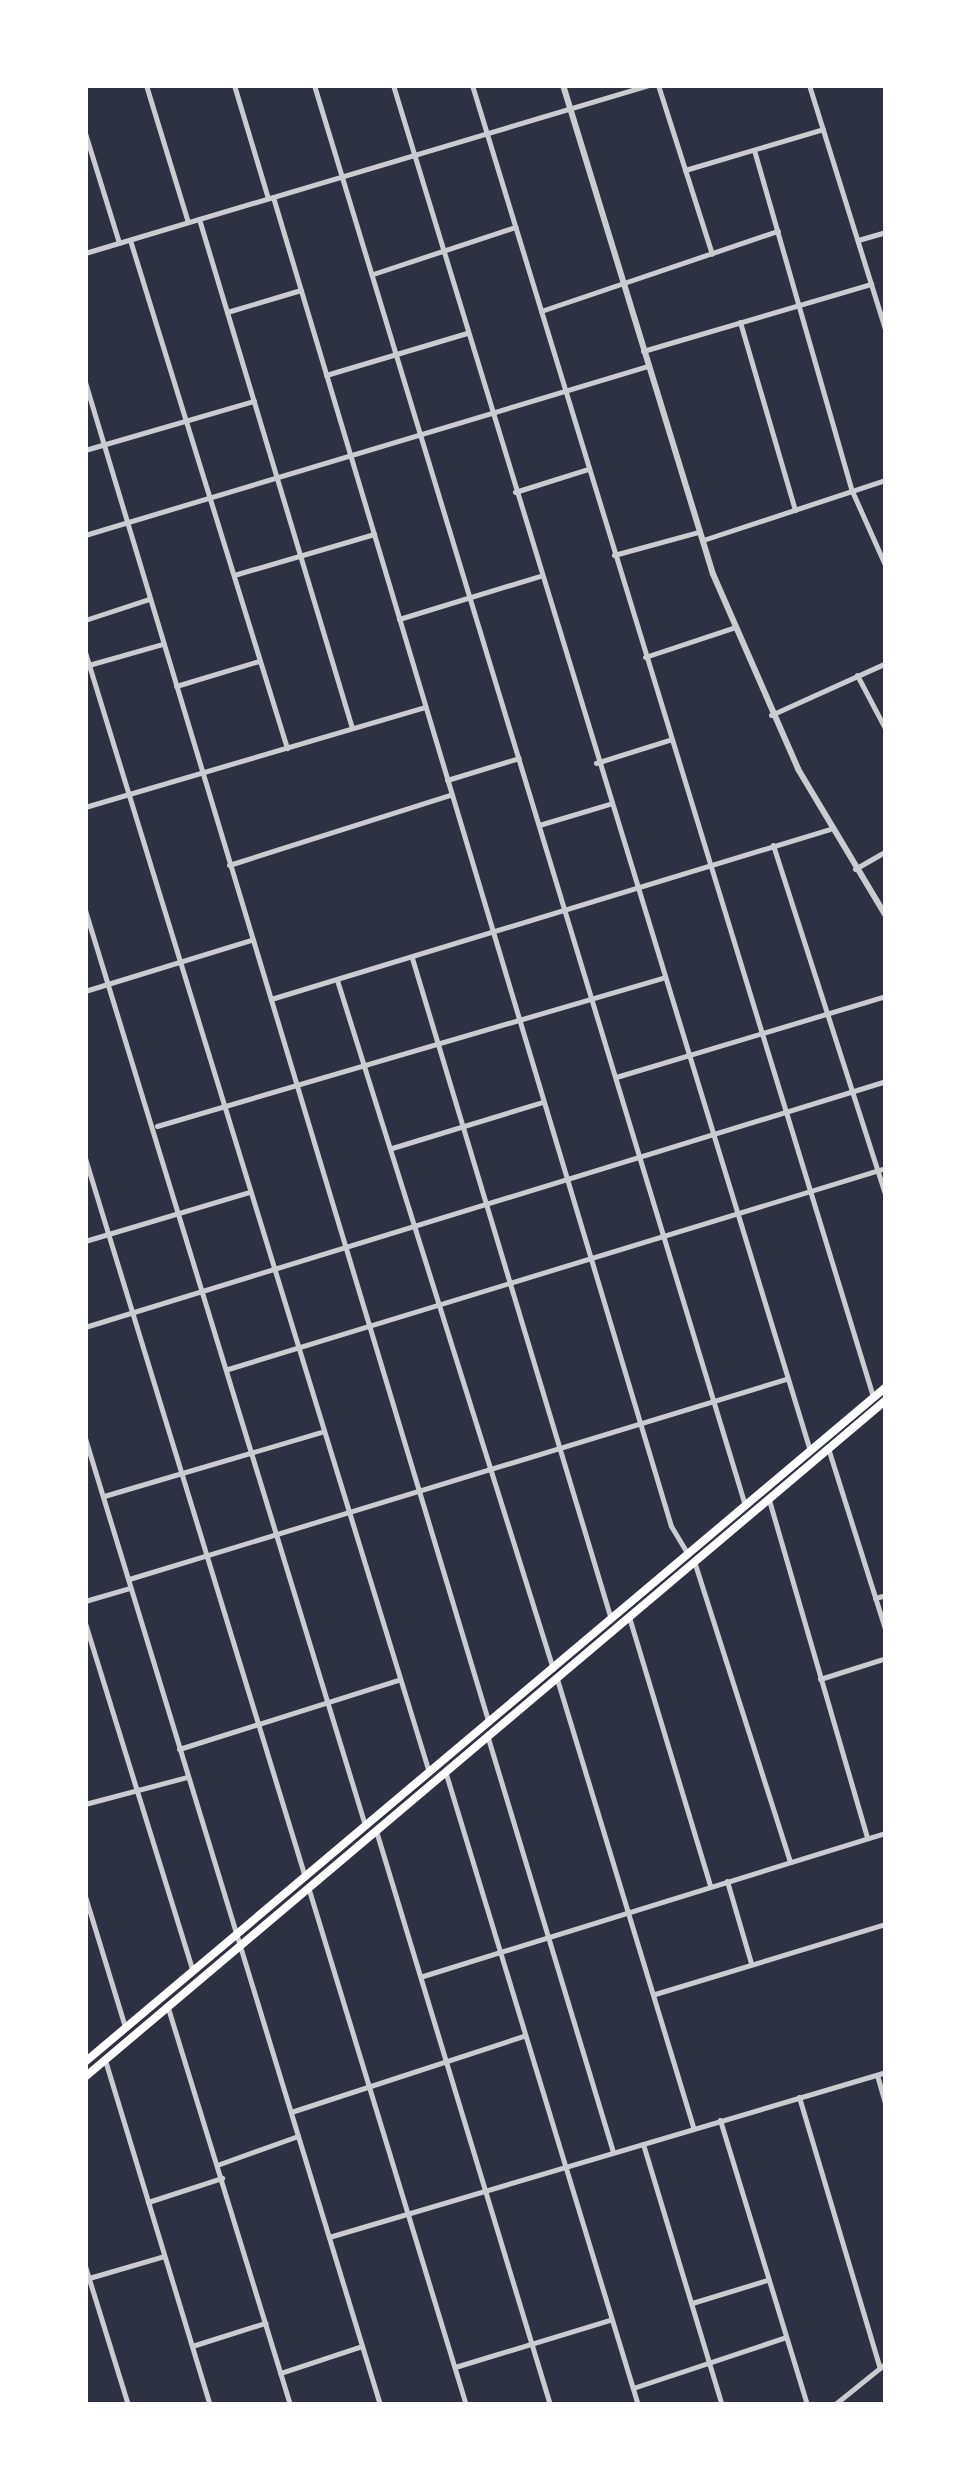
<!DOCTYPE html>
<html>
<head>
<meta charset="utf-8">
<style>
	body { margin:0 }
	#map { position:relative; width:971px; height:2490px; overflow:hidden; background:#2d3142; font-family:Cabin,sans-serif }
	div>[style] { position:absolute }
	.minor>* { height:5px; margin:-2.5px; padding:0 2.5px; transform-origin:2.5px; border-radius:2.5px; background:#caccd0 }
	.tertiary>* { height:6px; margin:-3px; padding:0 3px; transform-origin:3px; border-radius:3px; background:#caccd0 }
	.secondary>* { height:8px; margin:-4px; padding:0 4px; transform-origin:4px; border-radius:4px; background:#fff }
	span { translate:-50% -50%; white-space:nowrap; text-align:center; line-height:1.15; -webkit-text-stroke:8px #fff; paint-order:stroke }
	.frame { position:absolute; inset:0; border:88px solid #fff; pointer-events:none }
</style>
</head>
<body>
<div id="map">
	<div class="minor">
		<div style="left:146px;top:85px;width:143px;rotate:73deg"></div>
		<div style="left:234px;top:85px;width:118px;rotate:73.3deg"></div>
		<div style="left:314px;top:85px;width:1484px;rotate:73.12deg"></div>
		<div style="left:393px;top:85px;width:1428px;rotate:73.02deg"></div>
		<div style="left:472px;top:85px;width:1372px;rotate:73deg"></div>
		<div style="left:658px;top:85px;width:177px;rotate:72.3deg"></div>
		<div style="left:809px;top:85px;width:259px;rotate:72.7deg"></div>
		<div style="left:85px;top:133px;width:115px;rotate:72.8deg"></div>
		<div style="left:754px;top:150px;width:355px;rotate:74deg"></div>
		<div style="left:852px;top:491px;width:83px;rotate:65.9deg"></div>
		<div style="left:685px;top:170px;width:144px;rotate:-16.5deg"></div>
		<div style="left:273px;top:197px;width:1387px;rotate:73.33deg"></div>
		<div style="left:671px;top:1526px;width:33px;rotate:59deg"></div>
		<div style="left:199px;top:219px;width:531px;rotate:73.27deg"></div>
		<div style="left:130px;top:240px;width:532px;rotate:72.83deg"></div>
		<div style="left:858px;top:240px;width:29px;rotate:-16deg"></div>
		<div style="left:85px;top:253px;width:588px;rotate:-16.59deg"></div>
		<div style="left:373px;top:274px;width:150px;rotate:-18.3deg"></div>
		<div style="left:541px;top:311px;width:250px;rotate:-18.7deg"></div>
		<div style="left:227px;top:312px;width:77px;rotate:-16.6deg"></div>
		<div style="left:740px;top:322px;width:196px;rotate:73.7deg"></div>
		<div style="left:643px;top:351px;width:238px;rotate:-16.4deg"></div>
		<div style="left:326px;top:375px;width:147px;rotate:-16.6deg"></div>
		<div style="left:85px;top:382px;width:1397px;rotate:73.24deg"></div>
		<div style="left:85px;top:450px;width:176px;rotate:-16.2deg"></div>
		<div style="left:515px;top:492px;width:77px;rotate:-17.5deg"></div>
		<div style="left:85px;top:535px;width:588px;rotate:-16.71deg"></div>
		<div style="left:703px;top:540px;width:193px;rotate:-18.2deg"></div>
		<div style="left:614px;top:555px;width:87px;rotate:-15.3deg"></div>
		<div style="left:234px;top:575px;width:146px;rotate:-16.3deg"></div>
		<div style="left:399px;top:619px;width:147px;rotate:-17deg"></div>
		<div style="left:85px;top:620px;width:67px;rotate:-18.2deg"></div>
		<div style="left:85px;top:652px;width:1172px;rotate:72.93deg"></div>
		<div style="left:645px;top:657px;width:95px;rotate:-18.4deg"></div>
		<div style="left:85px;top:666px;width:81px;rotate:-15.8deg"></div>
		<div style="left:857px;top:675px;width:62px;rotate:62.2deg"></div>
		<div style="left:176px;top:686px;width:87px;rotate:-16.8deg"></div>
		<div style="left:771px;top:715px;width:126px;rotate:-24.3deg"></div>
		<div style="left:596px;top:763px;width:77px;rotate:-17.5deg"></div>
		<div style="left:447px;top:780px;width:75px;rotate:-17deg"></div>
		<div style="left:85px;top:807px;width:354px;rotate:-16.4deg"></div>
		<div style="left:539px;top:825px;width:73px;rotate:-16.7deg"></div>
		<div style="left:773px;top:845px;width:371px;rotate:72.2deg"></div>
		<div style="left:229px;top:865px;width:232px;rotate:-17.6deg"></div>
		<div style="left:855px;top:869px;width:36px;rotate:-30deg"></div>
		<div style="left:85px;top:910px;width:957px;rotate:72.99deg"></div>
		<div style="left:412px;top:958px;width:690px;rotate:73.25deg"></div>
		<div style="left:337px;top:980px;width:722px;rotate:72.59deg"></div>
		<div style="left:85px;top:991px;width:174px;rotate:-17.1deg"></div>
		<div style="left:271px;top:999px;width:584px;rotate:-16.92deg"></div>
		<div style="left:616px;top:1077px;width:282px;rotate:-16.7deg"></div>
		<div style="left:157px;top:1126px;width:526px;rotate:-16.33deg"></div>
		<div style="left:392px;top:1148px;width:157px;rotate:-17deg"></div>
		<div style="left:85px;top:1158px;width:752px;rotate:72.99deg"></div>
		<div style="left:85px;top:1241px;width:171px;rotate:-16.6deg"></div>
		<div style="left:85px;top:1327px;width:838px;rotate:-17.07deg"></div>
		<div style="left:228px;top:1369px;width:688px;rotate:-16.99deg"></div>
		<div style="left:85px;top:1438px;width:1011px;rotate:73.03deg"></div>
		<div style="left:828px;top:1448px;width:193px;rotate:72.5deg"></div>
		<div style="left:104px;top:1496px;width:226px;rotate:-16.4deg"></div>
		<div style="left:769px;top:1500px;width:352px;rotate:73.8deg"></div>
		<div style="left:694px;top:1561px;width:316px;rotate:72.3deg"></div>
		<div style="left:129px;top:1579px;width:687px;rotate:-16.93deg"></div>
		<div style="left:875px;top:1598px;width:11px;rotate:-15deg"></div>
		<div style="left:85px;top:1601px;width:47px;rotate:-16.1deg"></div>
		<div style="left:629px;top:1617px;width:281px;rotate:73.2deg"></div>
		<div style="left:85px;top:1623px;width:365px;rotate:72.8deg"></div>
		<div style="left:557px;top:1679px;width:469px;rotate:73.1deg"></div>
		<div style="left:820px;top:1679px;width:69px;rotate:-17.7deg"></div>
		<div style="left:488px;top:1738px;width:432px;rotate:73.2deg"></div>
		<div style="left:179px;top:1749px;width:230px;rotate:-17.5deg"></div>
		<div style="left:446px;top:1774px;width:660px;rotate:73.08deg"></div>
		<div style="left:85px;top:1804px;width:106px;rotate:-14.8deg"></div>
		<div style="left:377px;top:1834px;width:597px;rotate:73.14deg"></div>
		<div style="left:727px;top:1881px;width:85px;rotate:73.7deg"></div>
		<div style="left:309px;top:1890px;width:538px;rotate:73.05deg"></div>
		<div style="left:85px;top:1896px;width:137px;rotate:73deg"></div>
		<div style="left:423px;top:1976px;width:485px;rotate:-17.2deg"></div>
		<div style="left:655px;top:1994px;width:241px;rotate:-16.9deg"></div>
		<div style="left:168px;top:2008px;width:415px;rotate:72.9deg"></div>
		<div style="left:105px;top:2060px;width:361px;rotate:73.1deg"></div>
		<div style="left:877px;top:2075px;width:32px;rotate:74deg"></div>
		<div style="left:799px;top:2097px;width:283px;rotate:73.4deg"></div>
		<div style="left:291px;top:2112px;width:244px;rotate:-18.1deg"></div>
		<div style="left:720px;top:2120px;width:298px;rotate:73deg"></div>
		<div style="left:643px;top:2144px;width:273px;rotate:73.2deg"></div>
		<div style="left:217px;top:2165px;width:86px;rotate:-19.7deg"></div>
		<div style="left:148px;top:2202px;width:78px;rotate:-18deg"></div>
		<div style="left:329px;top:2237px;width:581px;rotate:-16.5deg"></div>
		<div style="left:85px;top:2266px;width:145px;rotate:72.8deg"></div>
		<div style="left:89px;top:2278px;width:78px;rotate:-16.3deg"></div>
		<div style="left:692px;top:2303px;width:78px;rotate:-17deg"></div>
		<div style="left:192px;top:2346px;width:77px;rotate:-17.5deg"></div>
		<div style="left:455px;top:2367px;width:162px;rotate:-16.9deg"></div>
		<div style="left:280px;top:2373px;width:86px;rotate:-18.2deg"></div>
		<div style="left:633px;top:2388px;width:161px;rotate:-18.4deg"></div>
		<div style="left:834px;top:2405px;width:67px;rotate:-38.9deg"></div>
	</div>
	<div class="tertiary">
		<div style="left:563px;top:85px;width:511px;rotate:72.95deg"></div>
		<div style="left:713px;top:574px;width:213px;rotate:66.4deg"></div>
		<div style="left:798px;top:769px;width:171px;rotate:59.1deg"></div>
	</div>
	<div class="secondary">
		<div style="left:85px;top:2062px;width:1047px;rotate:-40.12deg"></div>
		<div style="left:85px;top:2077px;width:1049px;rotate:-40.2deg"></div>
	</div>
	<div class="frame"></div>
</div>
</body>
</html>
